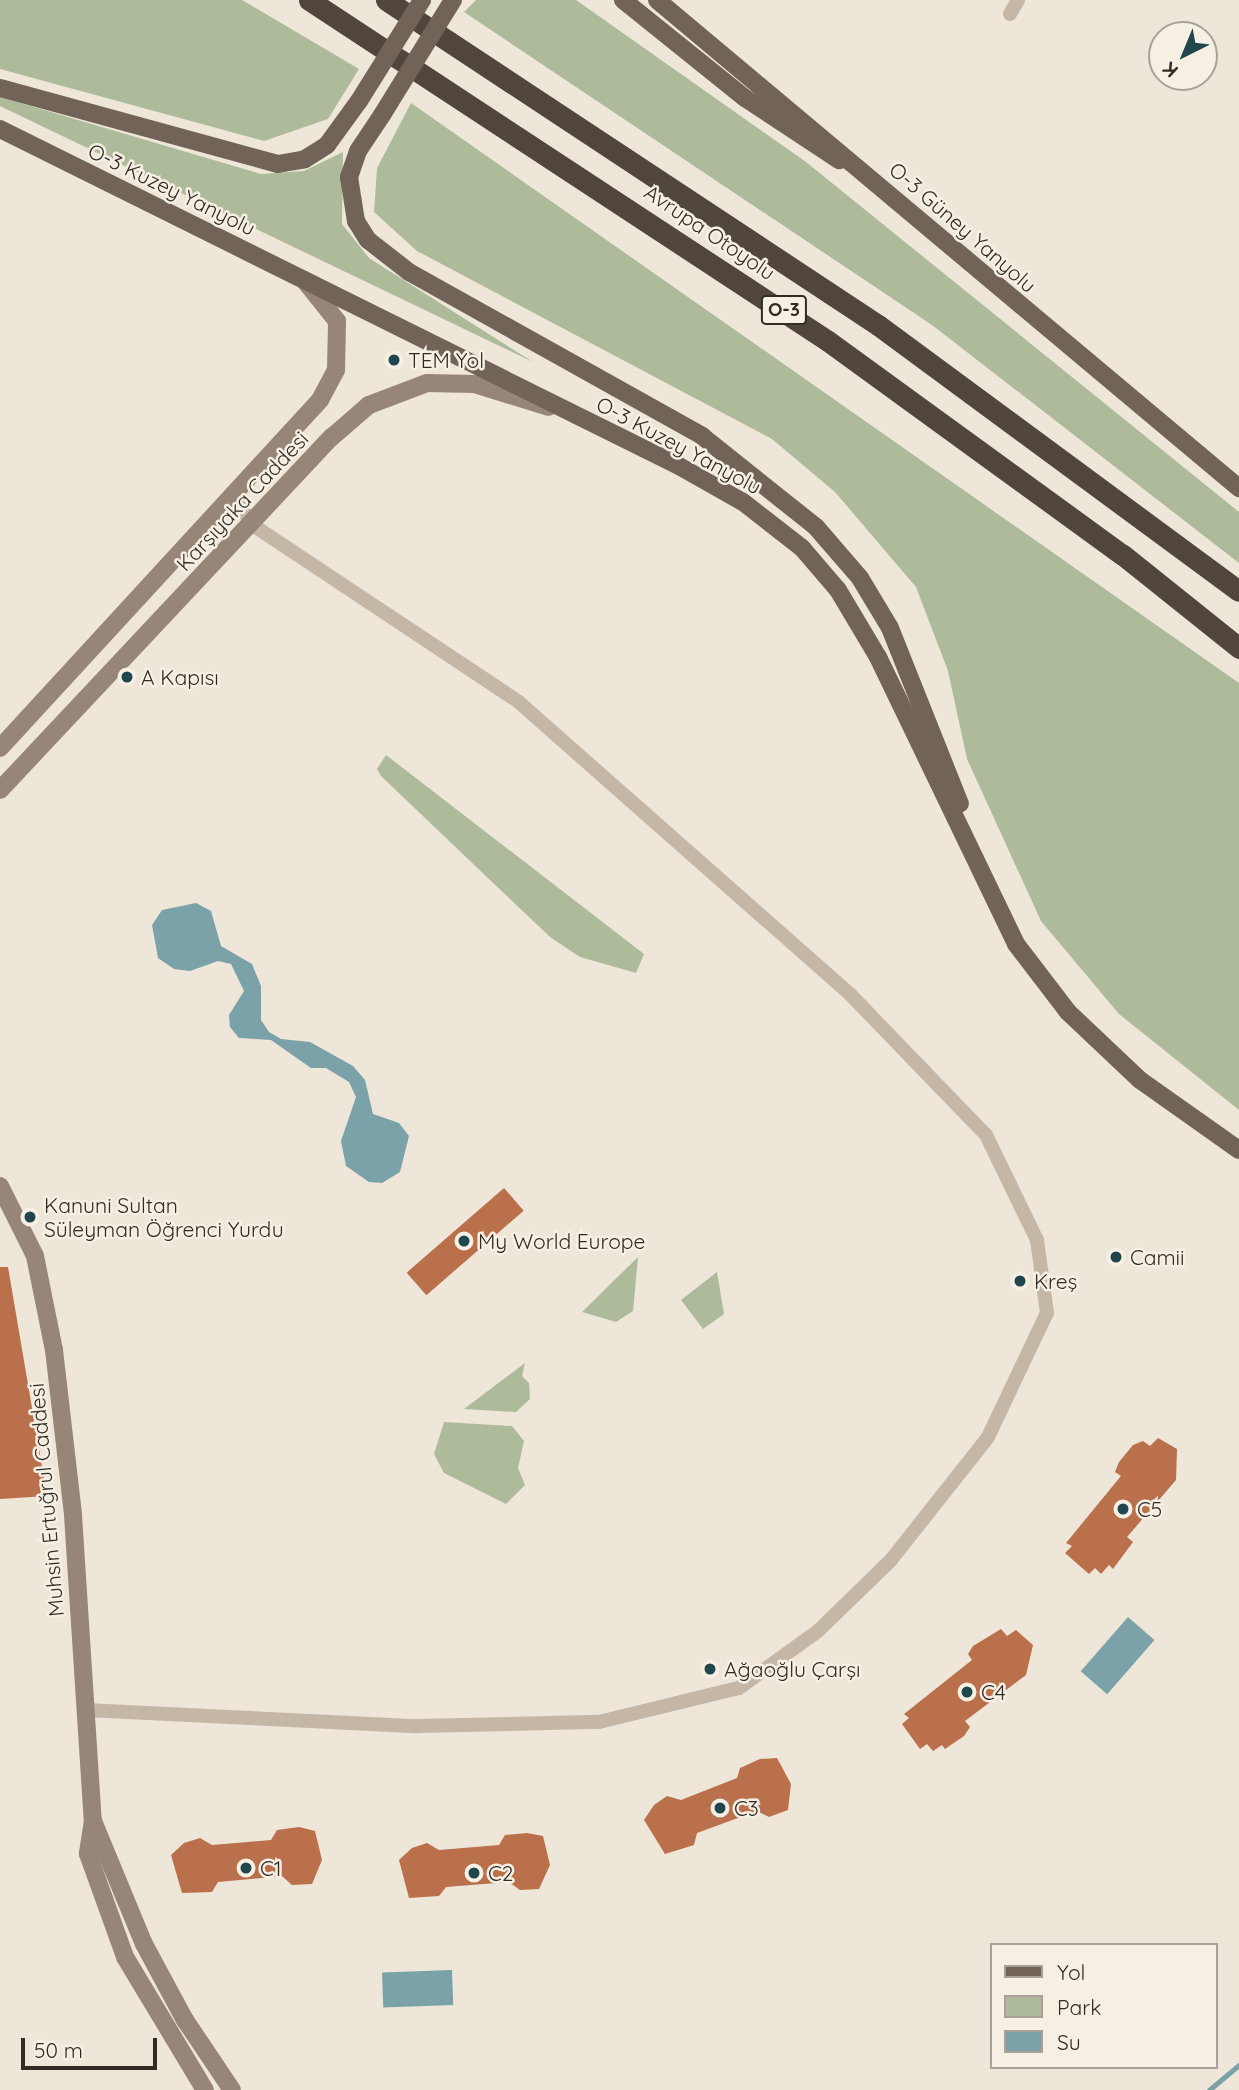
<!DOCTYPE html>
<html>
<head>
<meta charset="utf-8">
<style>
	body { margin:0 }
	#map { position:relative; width:1239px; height:2090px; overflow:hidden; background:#eee6d8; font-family:Quicksand,sans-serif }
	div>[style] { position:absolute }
	.green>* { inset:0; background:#adbb9a }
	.water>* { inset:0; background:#7aa2a8; transform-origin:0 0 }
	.stream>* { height:5px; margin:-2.5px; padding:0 2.5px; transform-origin:2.5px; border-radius:2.5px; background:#7aa2a8 }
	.building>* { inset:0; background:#b9704b; transform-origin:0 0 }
	.street>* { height:14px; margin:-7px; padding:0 7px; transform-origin:7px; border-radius:7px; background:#c4b7a6 }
	.secondary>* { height:18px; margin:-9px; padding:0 9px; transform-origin:9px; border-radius:9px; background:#978678 }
	.primary>* { height:18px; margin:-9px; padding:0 9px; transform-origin:9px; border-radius:9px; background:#726358 }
	.highway>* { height:21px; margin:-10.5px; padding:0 10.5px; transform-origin:10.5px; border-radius:10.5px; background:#51463e }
	.primary-bridge>* { height:18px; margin:-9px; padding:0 9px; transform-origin:9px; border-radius:9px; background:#726358 }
	.dots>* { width:19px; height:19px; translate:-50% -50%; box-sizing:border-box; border:4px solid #f6f0e4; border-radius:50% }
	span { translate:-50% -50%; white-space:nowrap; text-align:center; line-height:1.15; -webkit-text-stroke:5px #f6f0e4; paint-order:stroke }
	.shield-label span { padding:2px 5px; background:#f6f0e4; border:2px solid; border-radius:5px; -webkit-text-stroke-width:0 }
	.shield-label { font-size:19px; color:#312b26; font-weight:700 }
	.street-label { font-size:21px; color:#312b26 }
	.poi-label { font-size:21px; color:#312b26 }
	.left { translate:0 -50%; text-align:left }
	.legend { position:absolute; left:990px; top:1943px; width:228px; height:126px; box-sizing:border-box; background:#f6f0e4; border:2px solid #a7a198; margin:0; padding:9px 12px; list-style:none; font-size:21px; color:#312b26 }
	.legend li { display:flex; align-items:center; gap:14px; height:35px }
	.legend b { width:35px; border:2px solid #a7a198 }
	.north { position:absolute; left:1148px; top:21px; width:70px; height:70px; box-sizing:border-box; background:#f6f0e4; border:2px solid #a7a198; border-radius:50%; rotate:223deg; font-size:19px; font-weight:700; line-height:28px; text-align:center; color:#312b26 }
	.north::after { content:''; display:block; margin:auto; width:24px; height:32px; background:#20474e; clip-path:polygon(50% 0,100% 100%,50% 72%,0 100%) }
	.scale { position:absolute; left:21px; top:2038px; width:136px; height:32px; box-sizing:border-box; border:4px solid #312b26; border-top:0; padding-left:9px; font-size:21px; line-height:24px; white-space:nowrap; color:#312b26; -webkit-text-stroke:5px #f6f0e4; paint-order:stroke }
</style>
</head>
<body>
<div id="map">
	<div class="green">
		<div style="clip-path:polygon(0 0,242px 0,359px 69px,328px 119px,264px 141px,0 69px)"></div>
		<div style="clip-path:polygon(476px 0,576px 0,806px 162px,1239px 512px,1239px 563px,932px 325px,464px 12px)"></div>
		<div style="clip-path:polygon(0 97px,261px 174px,304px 171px,343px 152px,342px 224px,369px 258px,533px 362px,0 106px)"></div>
		<div style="clip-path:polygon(411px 103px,1239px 683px,1239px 1110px,1119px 1014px,1041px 921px,967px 759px,948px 671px,916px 587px,835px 492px,772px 439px,417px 251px,374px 212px,377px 168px)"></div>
		<div style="clip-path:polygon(386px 755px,644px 954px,636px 973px,580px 957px,550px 937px,381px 776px,377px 769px)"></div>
		<div style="clip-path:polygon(638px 1257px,633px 1311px,616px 1322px,582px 1312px)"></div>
		<div style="clip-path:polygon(717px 1272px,724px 1314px,703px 1329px,681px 1300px)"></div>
		<div style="clip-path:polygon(525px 1363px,522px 1376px,529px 1383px,530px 1399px,516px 1412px,464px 1409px)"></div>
		<div style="clip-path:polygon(444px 1422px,512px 1426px,524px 1441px,518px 1468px,525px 1485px,506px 1504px,444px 1473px,434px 1454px)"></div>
	</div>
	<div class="water">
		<div style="clip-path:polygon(196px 903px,211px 911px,221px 946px,252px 964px,261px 986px,261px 1020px,269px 1032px,281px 1039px,310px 1042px,353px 1066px,365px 1080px,373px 1114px,399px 1123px,409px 1136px,400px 1172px,382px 1183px,369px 1182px,346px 1166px,341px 1141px,356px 1097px,349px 1082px,326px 1068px,311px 1068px,271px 1040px,239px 1038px,230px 1027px,229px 1015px,244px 991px,231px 964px,218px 961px,190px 971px,174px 969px,158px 958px,152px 925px,162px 910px)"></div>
		<div style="left:1128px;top:1617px;width:35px;height:72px;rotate:41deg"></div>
		<div style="left:452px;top:1970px;width:35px;height:70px;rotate:88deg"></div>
	</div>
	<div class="stream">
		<div style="left:1209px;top:2090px;width:39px;rotate:-40deg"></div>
	</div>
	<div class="building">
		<div style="left:504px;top:1188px;width:30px;height:129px;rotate:49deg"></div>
		<div style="clip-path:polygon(0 1267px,8px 1267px,47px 1496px,0 1499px)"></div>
		<div style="clip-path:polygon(1158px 1438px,1177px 1449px,1176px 1480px,1127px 1537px,1133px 1542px,1113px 1569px,1109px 1565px,1101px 1574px,1095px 1568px,1089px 1574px,1065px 1553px,1072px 1546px,1066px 1543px,1121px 1476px,1115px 1472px,1119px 1462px,1133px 1445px,1143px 1441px,1150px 1446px)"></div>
		<div style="clip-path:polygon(1001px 1629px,1007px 1636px,1016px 1630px,1033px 1645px,1026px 1675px,965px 1721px,970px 1727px,964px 1736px,945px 1749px,942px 1745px,933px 1751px,927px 1744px,920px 1749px,902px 1724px,909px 1718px,904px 1714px,972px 1660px,968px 1654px,973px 1646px)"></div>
		<div style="clip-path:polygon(777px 1758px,791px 1784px,788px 1810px,769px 1817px,757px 1811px,697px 1833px,694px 1845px,665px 1854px,644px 1820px,654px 1805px,667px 1796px,681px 1800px,737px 1778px,740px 1768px,760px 1759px)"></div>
		<div style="clip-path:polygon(299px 1827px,315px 1831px,322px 1860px,312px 1884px,292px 1885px,282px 1876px,218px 1882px,212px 1892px,182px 1893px,171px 1855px,184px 1843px,200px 1838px,212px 1845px,271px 1840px,277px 1830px)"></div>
		<div style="clip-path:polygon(527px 1833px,543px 1836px,550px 1865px,539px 1889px,520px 1890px,509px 1882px,446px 1887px,439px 1896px,409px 1898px,399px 1860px,412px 1848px,427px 1843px,439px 1850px,499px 1845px,505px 1835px)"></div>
	</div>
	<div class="street">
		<div style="left:1010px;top:14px;width:16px;rotate:-60deg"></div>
		<div style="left:85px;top:1710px;width:332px;rotate:2.8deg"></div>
		<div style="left:417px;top:1726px;width:182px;rotate:-1.3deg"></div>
		<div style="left:599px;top:1722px;width:144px;rotate:-13.7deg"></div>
		<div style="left:739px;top:1688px;width:97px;rotate:-35.8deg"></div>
		<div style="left:818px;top:1631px;width:102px;rotate:-44.2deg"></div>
		<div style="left:891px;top:1560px;width:157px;rotate:-51.7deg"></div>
		<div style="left:988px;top:1437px;width:137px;rotate:-64.6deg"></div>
		<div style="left:1047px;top:1313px;width:74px;rotate:-97.8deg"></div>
		<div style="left:1037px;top:1240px;width:117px;rotate:-115.9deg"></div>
		<div style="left:986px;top:1135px;width:194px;rotate:-134deg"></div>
		<div style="left:851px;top:995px;width:443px;rotate:-138.6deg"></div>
		<div style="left:519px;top:702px;width:320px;rotate:-146.4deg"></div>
		<div style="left:253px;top:525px;width:34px;rotate:-124deg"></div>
	</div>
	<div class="secondary">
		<div style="left:0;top:748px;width:473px;rotate:-47.4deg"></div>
		<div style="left:320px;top:400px;width:34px;rotate:-62deg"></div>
		<div style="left:336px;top:370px;width:49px;rotate:-88.8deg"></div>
		<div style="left:337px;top:321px;width:53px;rotate:-128.8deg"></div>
		<div style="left:0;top:790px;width:485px;rotate:-46.8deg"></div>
		<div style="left:332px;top:437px;width:49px;rotate:-40.9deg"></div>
		<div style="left:369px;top:405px;width:62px;rotate:-20.8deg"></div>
		<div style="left:427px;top:383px;width:47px;rotate:1.2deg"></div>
		<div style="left:474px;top:384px;width:78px;rotate:17deg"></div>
		<div style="left:0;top:1186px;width:78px;rotate:63.4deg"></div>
		<div style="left:35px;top:1256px;width:96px;rotate:78.6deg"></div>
		<div style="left:54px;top:1350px;width:166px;rotate:83.4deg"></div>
		<div style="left:73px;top:1515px;width:307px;rotate:86.3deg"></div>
		<div style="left:93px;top:1821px;width:33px;rotate:99deg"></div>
		<div style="left:88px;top:1854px;width:109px;rotate:70.2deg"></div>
		<div style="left:125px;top:1957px;width:155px;rotate:59deg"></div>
		<div style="left:93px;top:1821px;width:133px;rotate:67.5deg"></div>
		<div style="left:144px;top:1944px;width:86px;rotate:61.7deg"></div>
		<div style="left:185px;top:2020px;width:84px;rotate:56.1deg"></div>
	</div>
	<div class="primary">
		<div style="left:623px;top:0;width:156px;rotate:38.8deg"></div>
		<div style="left:745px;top:98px;width:113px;rotate:33.4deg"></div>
		<div style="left:657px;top:0;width:760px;rotate:39.98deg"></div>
		<div style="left:0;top:88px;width:288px;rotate:15.3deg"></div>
		<div style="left:278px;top:164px;width:27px;rotate:-10deg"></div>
		<div style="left:305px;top:159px;width:26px;rotate:-32deg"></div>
		<div style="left:327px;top:145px;width:54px;rotate:-54deg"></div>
		<div style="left:382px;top:115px;width:43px;rotate:123.7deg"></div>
		<div style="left:358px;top:151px;width:28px;rotate:109deg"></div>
		<div style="left:349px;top:177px;width:45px;rotate:81deg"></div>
		<div style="left:356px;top:221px;width:22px;rotate:58deg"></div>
		<div style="left:368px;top:240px;width:52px;rotate:38deg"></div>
		<div style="left:409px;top:272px;width:336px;rotate:29.2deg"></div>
		<div style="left:702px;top:436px;width:146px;rotate:38.6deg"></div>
		<div style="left:816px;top:527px;width:67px;rotate:49.2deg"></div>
		<div style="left:860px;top:578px;width:58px;rotate:59deg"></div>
		<div style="left:890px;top:628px;width:189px;rotate:68.3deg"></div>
		<div style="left:0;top:129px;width:758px;rotate:26.4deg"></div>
		<div style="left:679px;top:466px;width:73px;rotate:29.4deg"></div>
		<div style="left:743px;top:502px;width:75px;rotate:37.9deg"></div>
		<div style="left:802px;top:548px;width:55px;rotate:49.4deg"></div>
		<div style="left:838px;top:590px;width:78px;rotate:59.2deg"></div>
		<div style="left:878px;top:657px;width:318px;rotate:64.3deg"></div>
		<div style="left:1016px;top:944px;width:86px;rotate:52.6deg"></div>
		<div style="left:1068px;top:1012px;width:99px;rotate:43.4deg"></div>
		<div style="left:1140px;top:1080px;width:121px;rotate:35.3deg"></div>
	</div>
	<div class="highway">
		<div style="left:309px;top:0;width:621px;rotate:33.31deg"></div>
		<div style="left:828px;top:341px;width:364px;rotate:36deg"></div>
		<div style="left:1123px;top:555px;width:149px;rotate:38.7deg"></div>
		<div style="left:386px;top:0;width:590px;rotate:33.45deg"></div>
		<div style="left:878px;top:325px;width:448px;rotate:36.4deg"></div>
	</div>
	<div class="primary-bridge">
		<div style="left:359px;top:101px;width:119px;rotate:-58deg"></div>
		<div style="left:382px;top:115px;width:135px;rotate:-58.3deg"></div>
	</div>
	<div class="dots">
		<div style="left:394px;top:360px;background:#20474e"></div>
		<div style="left:127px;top:677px;background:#20474e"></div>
		<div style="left:30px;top:1217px;background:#20474e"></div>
		<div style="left:464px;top:1241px;background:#20474e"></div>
		<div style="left:1116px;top:1257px;background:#20474e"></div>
		<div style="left:1020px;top:1281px;background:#20474e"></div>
		<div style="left:1123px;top:1509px;background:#20474e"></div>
		<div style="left:710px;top:1669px;background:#20474e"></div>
		<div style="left:967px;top:1692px;background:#20474e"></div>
		<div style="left:720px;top:1808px;background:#20474e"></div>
		<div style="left:246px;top:1868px;background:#20474e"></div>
		<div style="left:474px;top:1873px;background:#20474e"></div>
	</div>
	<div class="shield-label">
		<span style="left:784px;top:310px">O-3</span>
	</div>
	<div class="street-label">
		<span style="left:172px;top:189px;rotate:26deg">O-3 Kuzey Yanyolu</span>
		<span style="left:963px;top:227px;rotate:41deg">O-3 Güney Yanyolu</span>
		<span style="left:710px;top:232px;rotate:34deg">Avrupa Otoyolu</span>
		<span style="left:679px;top:445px;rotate:28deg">O-3 Kuzey Yanyolu</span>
		<span style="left:242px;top:501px;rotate:-47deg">Karşıyaka Caddesi</span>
		<span style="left:46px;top:1500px;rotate:-95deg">Muhsin Ertuğrul Caddesi</span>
	</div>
	<div class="poi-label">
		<span class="left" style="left:408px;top:360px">TEM Yol</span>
		<span class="left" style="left:141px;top:677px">A Kapısı</span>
		<span class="left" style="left:44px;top:1217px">Kanuni Sultan<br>Süleyman Öğrenci Yurdu</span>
		<span class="left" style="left:478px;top:1241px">My World Europe</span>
		<span class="left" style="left:1130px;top:1257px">Camii</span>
		<span class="left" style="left:1034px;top:1281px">Kreş</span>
		<span class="left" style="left:1137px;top:1509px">C5</span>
		<span class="left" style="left:724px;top:1669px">Ağaoğlu Çarşı</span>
		<span class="left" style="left:981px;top:1692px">C4</span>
		<span class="left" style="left:734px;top:1808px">C3</span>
		<span class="left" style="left:260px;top:1868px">C1</span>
		<span class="left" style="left:488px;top:1873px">C2</span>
	</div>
	<ul class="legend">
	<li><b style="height:9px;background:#726358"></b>Yol</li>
	<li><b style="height:19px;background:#adbb9a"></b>Park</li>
	<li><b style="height:19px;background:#7aa2a8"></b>Su</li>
	</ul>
	<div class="north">K</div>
	<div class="scale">50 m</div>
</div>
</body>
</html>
